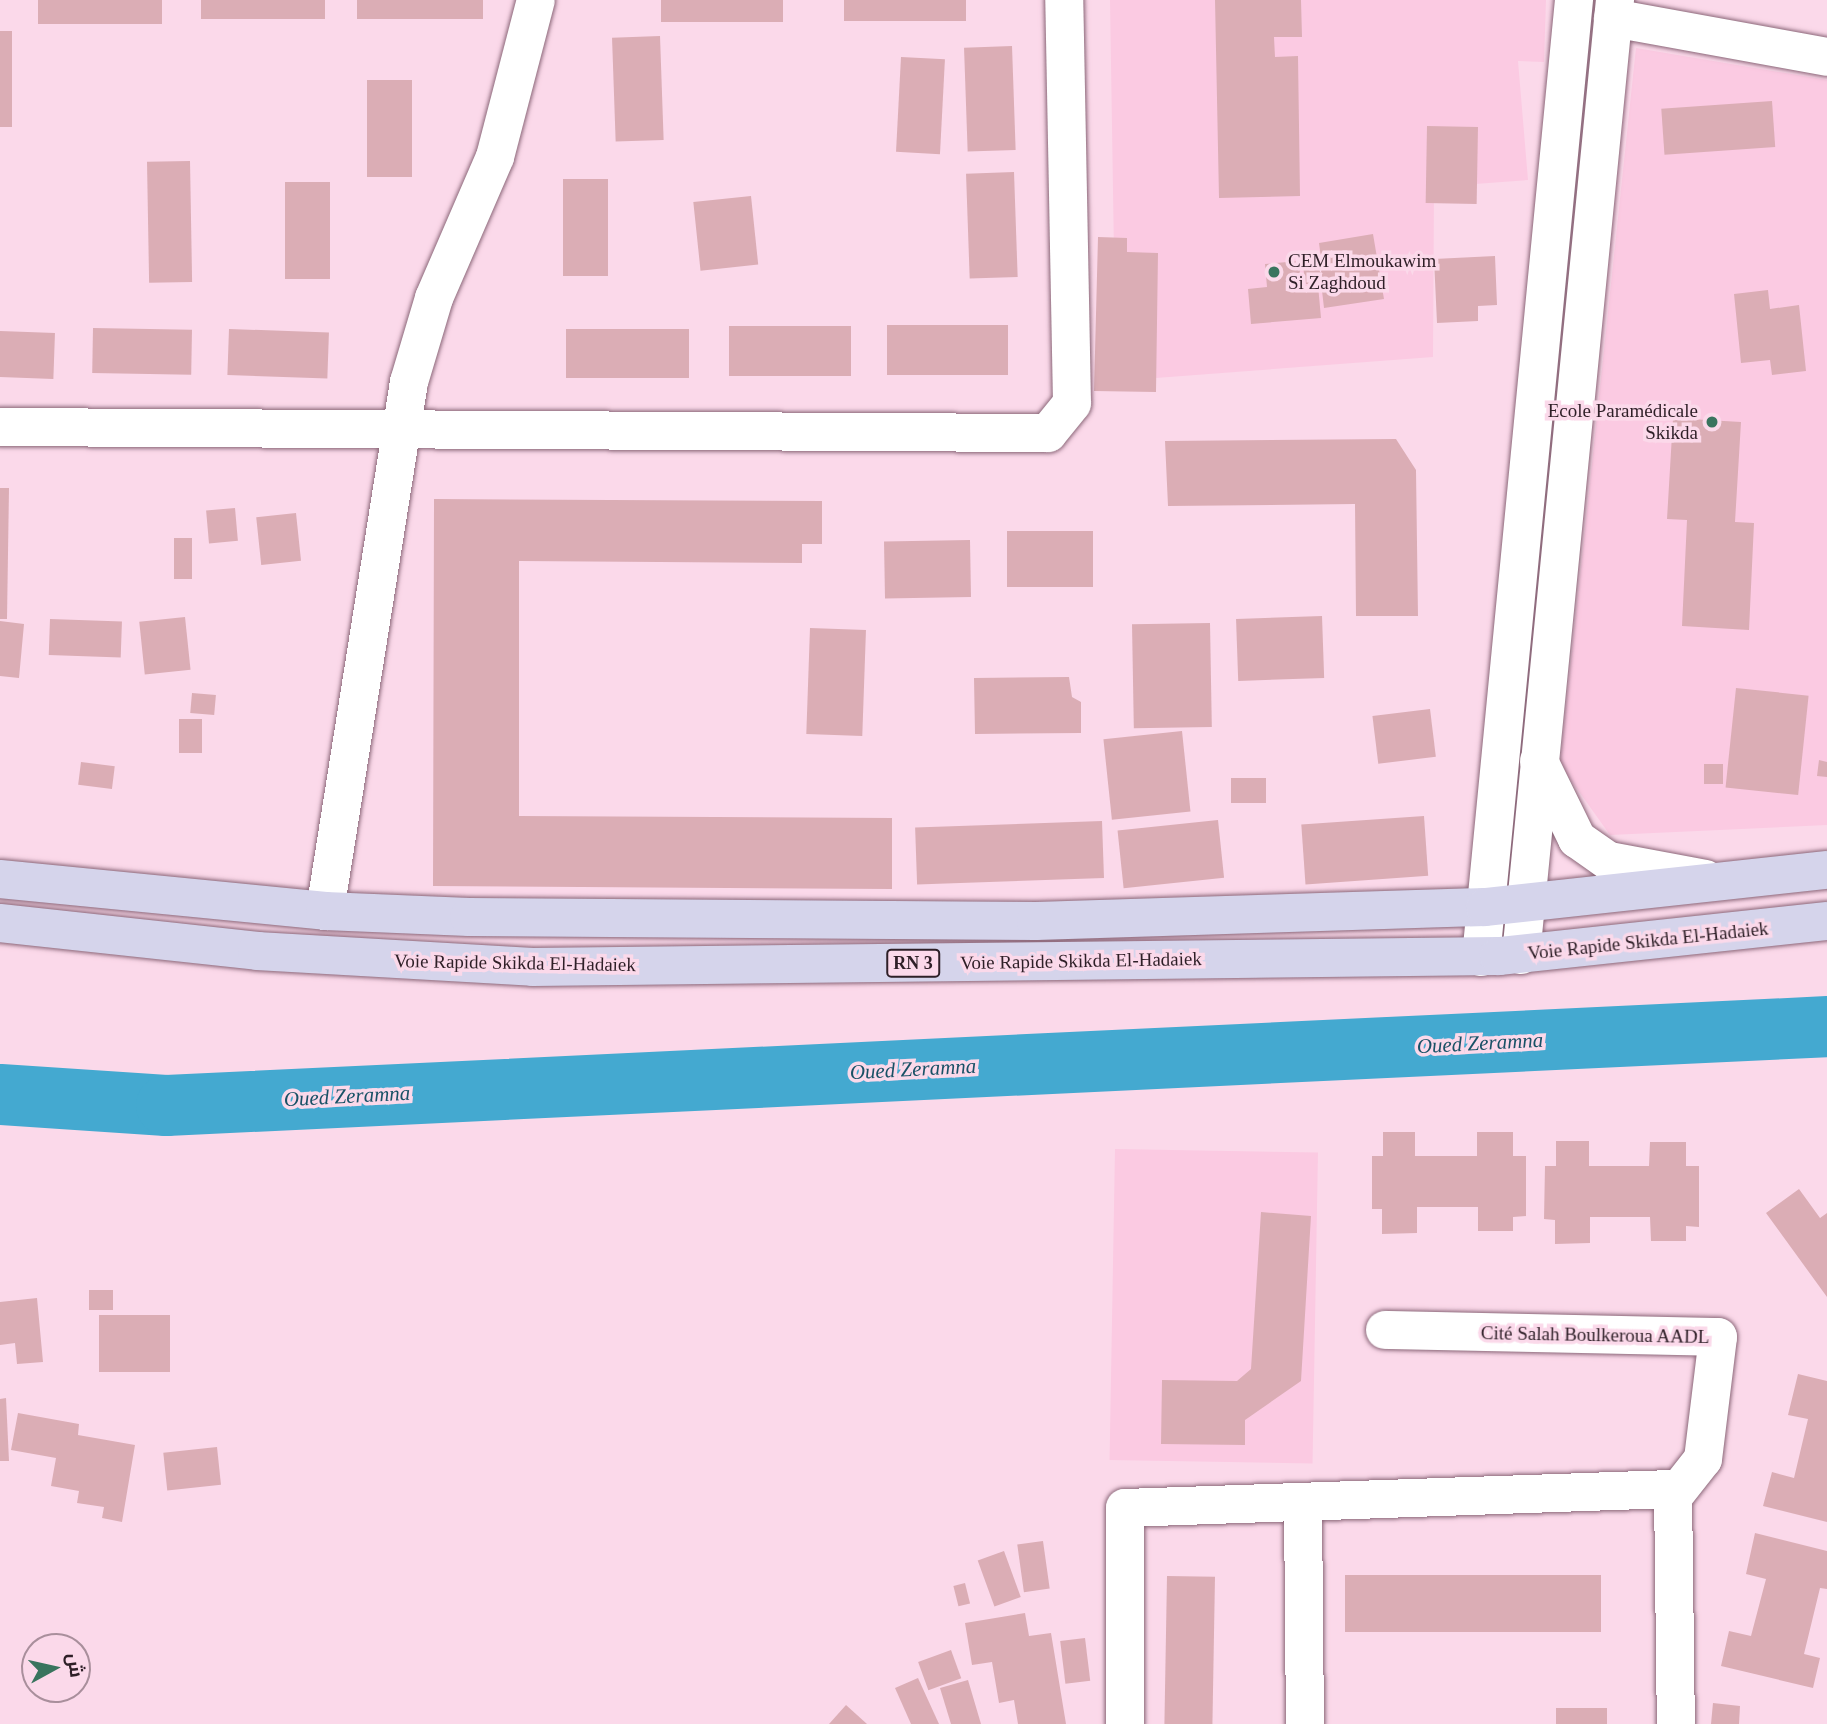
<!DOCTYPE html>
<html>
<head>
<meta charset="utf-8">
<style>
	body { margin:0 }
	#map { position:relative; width:1827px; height:1724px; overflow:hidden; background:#fbd9ea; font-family:"Times New Roman",Cairo,serif }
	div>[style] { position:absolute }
	.built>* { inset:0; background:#fbcae2; transform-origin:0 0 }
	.river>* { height:61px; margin:-30.5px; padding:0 30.5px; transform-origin:30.5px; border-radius:30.5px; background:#44a9d0 }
	.building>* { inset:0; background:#dbadb5; transform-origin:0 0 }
	.roads { filter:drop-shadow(0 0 2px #8b6779) drop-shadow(0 0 2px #8b6779) }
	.minor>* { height:38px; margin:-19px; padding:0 19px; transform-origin:19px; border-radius:19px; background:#fff }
	.highway>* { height:38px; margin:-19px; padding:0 19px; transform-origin:19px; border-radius:19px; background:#d5d4eb }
	.dots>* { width:19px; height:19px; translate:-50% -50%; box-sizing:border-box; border:4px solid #fbd9ea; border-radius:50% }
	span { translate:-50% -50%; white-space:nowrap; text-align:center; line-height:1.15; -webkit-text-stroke:7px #fbd9ea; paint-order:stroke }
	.shield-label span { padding:2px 5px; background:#fbd9ea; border:2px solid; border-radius:5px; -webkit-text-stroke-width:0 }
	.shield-label { font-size:18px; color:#2e1f27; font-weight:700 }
	.poi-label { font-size:19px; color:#2e1f27 }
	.left { translate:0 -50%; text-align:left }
	.right { translate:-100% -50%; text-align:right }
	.street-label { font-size:19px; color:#2e1f27 }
	.water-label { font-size:21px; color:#195166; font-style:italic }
	.north { position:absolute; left:21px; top:1633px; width:70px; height:70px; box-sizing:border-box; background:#fbd9ea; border:2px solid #a98f9c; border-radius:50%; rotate:82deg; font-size:19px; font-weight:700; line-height:28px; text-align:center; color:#2e1f27 }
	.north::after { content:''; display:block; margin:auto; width:24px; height:32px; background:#39745e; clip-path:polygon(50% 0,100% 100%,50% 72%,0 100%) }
</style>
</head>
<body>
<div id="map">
	<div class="built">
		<div style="clip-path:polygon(1110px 0,1546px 0,1544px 62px,1518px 61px,1528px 180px,1434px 187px,1433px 357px,1116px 381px)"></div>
		<div style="clip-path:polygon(1636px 48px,1827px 80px,1827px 825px,1610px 835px,1560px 765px)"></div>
		<div style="left:1115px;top:1149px;width:203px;height:311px;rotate:1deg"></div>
	</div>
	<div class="river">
		<div style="left:0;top:1094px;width:166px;rotate:3.8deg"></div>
		<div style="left:166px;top:1105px;width:1663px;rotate:-2.72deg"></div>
	</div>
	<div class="building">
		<div style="left:38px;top:0;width:124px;height:24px"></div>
		<div style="left:201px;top:0;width:124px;height:19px"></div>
		<div style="left:357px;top:0;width:126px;height:19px"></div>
		<div style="left:661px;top:0;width:122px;height:22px"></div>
		<div style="left:844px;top:0;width:122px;height:21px"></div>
		<div style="clip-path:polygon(1215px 0,1301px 0,1302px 37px,1274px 37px,1275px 57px,1298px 56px,1300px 196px,1219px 198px)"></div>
		<div style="left:0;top:31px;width:12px;height:96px"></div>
		<div style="left:660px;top:36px;width:104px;height:48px;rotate:88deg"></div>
		<div style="left:1012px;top:46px;width:104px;height:48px;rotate:88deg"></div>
		<div style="left:901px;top:57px;width:44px;height:95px;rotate:3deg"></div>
		<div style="left:367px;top:80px;width:45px;height:97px"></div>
		<div style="left:1772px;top:101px;width:46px;height:111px;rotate:86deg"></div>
		<div style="left:1427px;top:126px;width:51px;height:77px;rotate:1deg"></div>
		<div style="left:190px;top:161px;width:121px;height:43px;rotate:89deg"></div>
		<div style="left:1014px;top:172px;width:105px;height:48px;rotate:88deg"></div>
		<div style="left:563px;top:179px;width:45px;height:97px"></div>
		<div style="left:285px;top:182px;width:45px;height:97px"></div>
		<div style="left:751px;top:196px;width:69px;height:58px;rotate:84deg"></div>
		<div style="clip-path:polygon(1373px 234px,1384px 299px,1324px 308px,1321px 282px,1306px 284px,1302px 262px,1321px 258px,1319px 243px)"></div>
		<div style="clip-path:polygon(1098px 237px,1127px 238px,1127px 252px,1158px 253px,1156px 392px,1094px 391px)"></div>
		<div style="clip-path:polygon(1495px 256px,1497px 305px,1478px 306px,1478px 321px,1437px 323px,1434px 259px)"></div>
		<div style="clip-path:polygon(1299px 261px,1301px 286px,1318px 285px,1321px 318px,1251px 324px,1248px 289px,1267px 287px,1265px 264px)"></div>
		<div style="clip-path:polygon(1768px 290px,1770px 309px,1799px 305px,1806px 371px,1772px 375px,1770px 360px,1741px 363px,1734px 294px)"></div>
		<div style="left:887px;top:325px;width:121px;height:50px"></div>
		<div style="left:851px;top:326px;width:50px;height:122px;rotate:90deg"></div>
		<div style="left:93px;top:328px;width:99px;height:45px;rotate:1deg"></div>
		<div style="left:229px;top:329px;width:100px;height:46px;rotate:2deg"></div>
		<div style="left:689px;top:329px;width:49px;height:123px;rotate:90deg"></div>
		<div style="left:0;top:331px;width:55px;height:46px;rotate:2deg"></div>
		<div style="clip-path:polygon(1673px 418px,1741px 422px,1735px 522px,1754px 523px,1749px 630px,1682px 626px,1687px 520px,1667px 519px)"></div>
		<div style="clip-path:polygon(1396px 439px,1416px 470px,1418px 616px,1356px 616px,1355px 504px,1168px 506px,1165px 441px)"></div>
		<div style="clip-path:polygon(0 488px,9px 488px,7px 619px,0 619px)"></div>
		<div style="clip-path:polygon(434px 499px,822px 501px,822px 544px,802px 544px,802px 563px,519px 561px,519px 816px,892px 818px,892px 889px,433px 886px)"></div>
		<div style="left:235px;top:508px;width:33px;height:29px;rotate:85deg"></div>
		<div style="left:296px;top:513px;width:48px;height:40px;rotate:84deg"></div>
		<div style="left:1093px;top:531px;width:56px;height:86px;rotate:90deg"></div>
		<div style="left:174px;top:538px;width:18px;height:41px"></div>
		<div style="left:970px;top:540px;width:57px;height:86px;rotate:89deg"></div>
		<div style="left:1322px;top:616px;width:62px;height:86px;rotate:88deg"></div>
		<div style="left:185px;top:617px;width:53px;height:46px;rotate:84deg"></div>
		<div style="left:50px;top:619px;width:72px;height:36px;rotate:2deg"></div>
		<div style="clip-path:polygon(0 621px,24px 624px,19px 678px,0 676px)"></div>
		<div style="left:1210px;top:623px;width:104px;height:78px;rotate:89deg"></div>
		<div style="left:810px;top:628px;width:56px;height:106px;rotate:2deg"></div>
		<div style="clip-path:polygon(1069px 677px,1072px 697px,1081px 702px,1081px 733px,975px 734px,974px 678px)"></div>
		<div style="left:1736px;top:688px;width:73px;height:100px;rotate:6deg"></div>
		<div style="left:192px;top:693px;width:24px;height:20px;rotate:5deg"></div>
		<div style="left:1430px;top:709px;width:48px;height:58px;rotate:83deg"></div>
		<div style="left:179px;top:719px;width:23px;height:34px"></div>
		<div style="left:1182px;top:731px;width:81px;height:79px;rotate:84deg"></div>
		<div style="clip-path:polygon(1819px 760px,1827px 762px,1827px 777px,1817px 776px)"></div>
		<div style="left:81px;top:762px;width:34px;height:23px;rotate:7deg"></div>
		<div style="left:1704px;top:764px;width:19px;height:20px"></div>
		<div style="left:1231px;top:778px;width:35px;height:25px"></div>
		<div style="left:1424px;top:816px;width:60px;height:123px;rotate:86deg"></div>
		<div style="left:1218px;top:820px;width:58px;height:101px;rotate:84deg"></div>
		<div style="left:1102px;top:821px;width:57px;height:187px;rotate:88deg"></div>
		<div style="clip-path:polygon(1383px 1132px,1415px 1132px,1415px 1156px,1477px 1156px,1477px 1132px,1513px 1132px,1513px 1156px,1526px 1156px,1526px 1216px,1513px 1217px,1513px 1231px,1478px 1231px,1478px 1207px,1417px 1207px,1417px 1233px,1382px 1234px,1382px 1209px,1372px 1209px,1372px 1156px,1383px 1156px)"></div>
		<div style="clip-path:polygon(1556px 1141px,1589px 1141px,1589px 1166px,1649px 1166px,1650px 1142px,1686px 1142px,1686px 1166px,1699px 1166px,1699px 1227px,1686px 1226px,1686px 1241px,1651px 1241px,1650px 1217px,1590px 1217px,1590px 1243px,1555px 1244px,1555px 1220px,1544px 1219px,1545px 1166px,1556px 1166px)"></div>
		<div style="clip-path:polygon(1799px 1189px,1820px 1218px,1827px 1213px,1827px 1297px,1766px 1213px)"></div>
		<div style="clip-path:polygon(1261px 1212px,1311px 1216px,1301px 1381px,1245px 1420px,1245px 1445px,1161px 1444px,1162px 1380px,1237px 1381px,1251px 1369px)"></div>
		<div style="left:89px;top:1290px;width:24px;height:20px"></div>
		<div style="clip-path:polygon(37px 1298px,43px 1362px,17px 1364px,15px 1343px,0 1345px,0 1302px)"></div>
		<div style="left:99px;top:1315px;width:71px;height:57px"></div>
		<div style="clip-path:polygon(1798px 1374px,1827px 1381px,1827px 1522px,1763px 1506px,1772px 1472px,1794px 1478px,1808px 1419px,1788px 1415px)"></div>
		<div style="clip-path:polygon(6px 1398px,9px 1461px,0 1461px,0 1399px)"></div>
		<div style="clip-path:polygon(18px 1413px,79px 1424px,78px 1435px,135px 1445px,122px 1522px,102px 1518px,104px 1507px,77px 1503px,79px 1491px,51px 1486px,56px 1458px,11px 1450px)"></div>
		<div style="left:217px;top:1447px;width:38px;height:54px;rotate:84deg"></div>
		<div style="clip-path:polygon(1755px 1533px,1827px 1551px,1827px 1589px,1820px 1588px,1804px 1654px,1820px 1658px,1813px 1688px,1721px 1666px,1729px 1631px,1751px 1636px,1766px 1579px,1746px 1574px)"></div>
		<div style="left:1043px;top:1541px;width:48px;height:26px;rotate:82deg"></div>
		<div style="left:1004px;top:1551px;width:49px;height:28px;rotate:70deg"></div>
		<div style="left:1345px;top:1575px;width:256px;height:57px"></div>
		<div style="left:1167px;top:1576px;width:48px;height:148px;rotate:1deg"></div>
		<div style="left:965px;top:1583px;width:21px;height:12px;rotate:76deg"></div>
		<div style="clip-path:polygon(1025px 1613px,1029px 1636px,1051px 1633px,1066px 1724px,1018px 1724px,1014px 1700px,999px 1703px,992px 1662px,972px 1665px,965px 1623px)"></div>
		<div style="left:1085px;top:1638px;width:43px;height:25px;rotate:83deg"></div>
		<div style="left:951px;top:1650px;width:30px;height:35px;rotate:70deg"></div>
		<div style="clip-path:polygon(918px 1678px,939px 1724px,911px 1724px,895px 1688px)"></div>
		<div style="clip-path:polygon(968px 1680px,981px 1724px,951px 1724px,940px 1688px)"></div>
		<div style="clip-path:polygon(1713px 1703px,1740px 1706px,1739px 1724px,1711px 1724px)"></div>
		<div style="clip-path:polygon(846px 1705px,867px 1724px,829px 1724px)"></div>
		<div style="left:1607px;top:1708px;width:16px;height:51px;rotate:90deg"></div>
	</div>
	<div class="roads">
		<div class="minor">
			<div style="left:1613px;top:18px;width:218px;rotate:10.3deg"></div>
			<div style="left:0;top:427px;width:1048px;rotate:0.33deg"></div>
			<div style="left:1048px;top:433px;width:38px;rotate:-51deg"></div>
			<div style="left:1072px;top:403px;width:403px;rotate:-91.1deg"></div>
			<div style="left:1539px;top:761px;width:87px;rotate:64deg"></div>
			<div style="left:1577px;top:839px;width:39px;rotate:35deg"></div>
			<div style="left:1609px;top:861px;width:98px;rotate:10.6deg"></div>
			<div style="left:325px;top:911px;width:536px;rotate:-80.98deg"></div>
			<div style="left:409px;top:382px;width:88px;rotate:-73.4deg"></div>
			<div style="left:434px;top:298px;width:154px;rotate:-66.6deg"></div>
			<div style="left:495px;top:157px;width:162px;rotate:-75.4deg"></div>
			<div style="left:1521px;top:955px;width:960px;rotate:-84.38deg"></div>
			<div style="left:1481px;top:957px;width:962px;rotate:-84.45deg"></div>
			<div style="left:1385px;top:1330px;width:333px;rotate:1.2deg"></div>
			<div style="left:1718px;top:1337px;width:123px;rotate:97deg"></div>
			<div style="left:1703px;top:1459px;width:48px;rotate:128.3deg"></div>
			<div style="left:1303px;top:1502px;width:222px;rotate:89.5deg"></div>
			<div style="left:1125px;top:1724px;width:216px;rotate:-90deg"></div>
			<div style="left:1125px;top:1508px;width:548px;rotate:-1.99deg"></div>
			<div style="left:1673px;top:1489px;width:235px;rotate:89.3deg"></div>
		</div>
		<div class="highway">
			<div style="left:0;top:879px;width:327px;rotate:5.6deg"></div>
			<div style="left:325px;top:911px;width:144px;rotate:2.4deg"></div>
			<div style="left:469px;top:917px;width:567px;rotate:0.4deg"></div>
			<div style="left:1036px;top:921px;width:449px;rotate:-1.8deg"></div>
			<div style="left:1485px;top:907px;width:344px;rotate:-6.2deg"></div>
			<div style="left:0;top:923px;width:259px;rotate:6.2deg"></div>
			<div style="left:257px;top:951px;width:276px;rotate:3.3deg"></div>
			<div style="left:533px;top:967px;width:966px;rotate:-0.65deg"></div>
			<div style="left:1499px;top:956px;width:330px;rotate:-6.1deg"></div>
		</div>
	</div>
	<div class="dots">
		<div style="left:1274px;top:272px;background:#39745e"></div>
		<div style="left:1712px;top:422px;background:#39745e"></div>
	</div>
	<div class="shield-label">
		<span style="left:913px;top:963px">RN 3</span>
	</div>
	<div class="poi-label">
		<span class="left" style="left:1288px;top:272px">CEM Elmoukawim<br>Si Zaghdoud</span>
		<span class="right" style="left:1698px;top:422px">Ecole Paramédicale<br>Skikda</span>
	</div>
	<div class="street-label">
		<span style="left:1648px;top:941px;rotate:-6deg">Voie Rapide Skikda El-Hadaiek</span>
		<span style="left:1081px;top:961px;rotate:-1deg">Voie Rapide Skikda El-Hadaiek</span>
		<span style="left:515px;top:963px;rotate:1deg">Voie Rapide Skikda El-Hadaiek</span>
		<span style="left:1595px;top:1335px;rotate:1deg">Cité Salah Boulkeroua AADL</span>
	</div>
	<div class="water-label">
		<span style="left:1480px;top:1043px;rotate:-3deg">Oued Zeramna</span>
		<span style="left:913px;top:1069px;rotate:-3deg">Oued Zeramna</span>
		<span style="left:347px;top:1096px;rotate:-3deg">Oued Zeramna</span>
	</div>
	<div class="north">ش</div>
</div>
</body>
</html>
